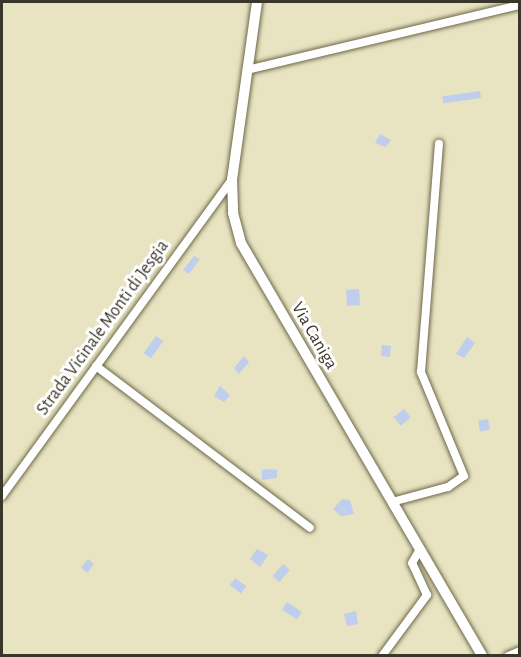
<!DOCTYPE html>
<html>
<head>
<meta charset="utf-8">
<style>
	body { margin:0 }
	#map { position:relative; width:521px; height:657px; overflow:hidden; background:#e8e3c1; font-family:"Alegreya Sans",sans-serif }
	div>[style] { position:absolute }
	.building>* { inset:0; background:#beceec; transform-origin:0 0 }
	.roads { filter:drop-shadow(0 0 2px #6d694a) drop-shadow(0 0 2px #6d694a) }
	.minor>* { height:8px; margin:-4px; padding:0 4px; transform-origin:4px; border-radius:4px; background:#fff }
	.tertiary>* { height:10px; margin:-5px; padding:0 5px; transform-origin:5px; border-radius:5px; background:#fff }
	span { translate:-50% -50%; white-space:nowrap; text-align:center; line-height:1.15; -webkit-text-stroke:6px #fff; paint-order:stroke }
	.street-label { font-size:18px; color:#393729 }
	.frame { position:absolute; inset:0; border:3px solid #393729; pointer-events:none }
</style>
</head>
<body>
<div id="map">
	<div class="building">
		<div style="left:480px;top:91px;width:7px;height:38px;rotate:82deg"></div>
		<div style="clip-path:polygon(380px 134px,391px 140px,386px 147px,375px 143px)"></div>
		<div style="clip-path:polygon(194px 256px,200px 259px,189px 274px,183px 270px)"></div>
		<div style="left:359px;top:289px;width:16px;height:13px;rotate:86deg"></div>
		<div style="left:156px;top:336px;width:9px;height:21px;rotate:36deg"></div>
		<div style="clip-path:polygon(467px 337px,475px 343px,464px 358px,456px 354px)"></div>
		<div style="left:382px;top:345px;width:9px;height:11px;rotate:6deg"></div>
		<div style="clip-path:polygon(244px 356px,249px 362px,239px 374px,234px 368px)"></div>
		<div style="clip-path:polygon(220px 386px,230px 395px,224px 402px,214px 396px)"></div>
		<div style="left:404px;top:409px;width:11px;height:13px;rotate:52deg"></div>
		<div style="left:488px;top:419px;width:11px;height:10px;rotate:80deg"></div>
		<div style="clip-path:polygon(270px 469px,277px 470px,277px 478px,262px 480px,262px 470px)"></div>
		<div style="clip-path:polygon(342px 499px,350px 500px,354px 514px,341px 516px,333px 509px)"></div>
		<div style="clip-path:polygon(257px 549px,268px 555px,260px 567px,250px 559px)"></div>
		<div style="clip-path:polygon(88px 559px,94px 564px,87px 573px,81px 567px)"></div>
		<div style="left:283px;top:564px;width:9px;height:16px;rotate:41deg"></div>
		<div style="left:235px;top:578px;width:14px;height:9px;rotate:36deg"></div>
		<div style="left:287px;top:602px;width:18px;height:9px;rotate:34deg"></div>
		<div style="clip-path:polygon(356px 611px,358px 624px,347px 626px,344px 614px)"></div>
	</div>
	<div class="roads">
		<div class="minor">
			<div style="left:247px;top:70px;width:281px;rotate:-13.4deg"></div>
			<div style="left:96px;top:366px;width:268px;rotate:37.1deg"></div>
			<div style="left:2px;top:496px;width:392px;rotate:-54deg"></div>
			<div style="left:392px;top:502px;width:58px;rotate:-15deg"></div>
			<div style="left:448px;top:487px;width:19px;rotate:-35deg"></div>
			<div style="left:464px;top:476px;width:113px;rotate:-112.5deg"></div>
			<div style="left:421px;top:372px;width:229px;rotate:-85.5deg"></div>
			<div style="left:382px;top:656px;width:76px;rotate:-53.6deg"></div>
			<div style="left:427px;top:595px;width:35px;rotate:-115deg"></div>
			<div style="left:412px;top:563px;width:16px;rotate:-60deg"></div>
			<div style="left:508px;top:656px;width:13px;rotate:-23deg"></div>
		</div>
		<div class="tertiary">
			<div style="left:257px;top:2px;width:179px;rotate:98deg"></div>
			<div style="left:232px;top:179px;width:34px;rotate:88deg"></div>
			<div style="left:233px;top:213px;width:31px;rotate:75deg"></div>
			<div style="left:241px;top:243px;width:478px;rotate:59.7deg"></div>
		</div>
	</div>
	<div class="street-label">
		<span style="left:103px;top:328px;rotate:-54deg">Strada Vicinale Monti di Jesgia</span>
		<span style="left:314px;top:336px;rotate:60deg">Via Caniga</span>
	</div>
	<div class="frame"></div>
</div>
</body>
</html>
